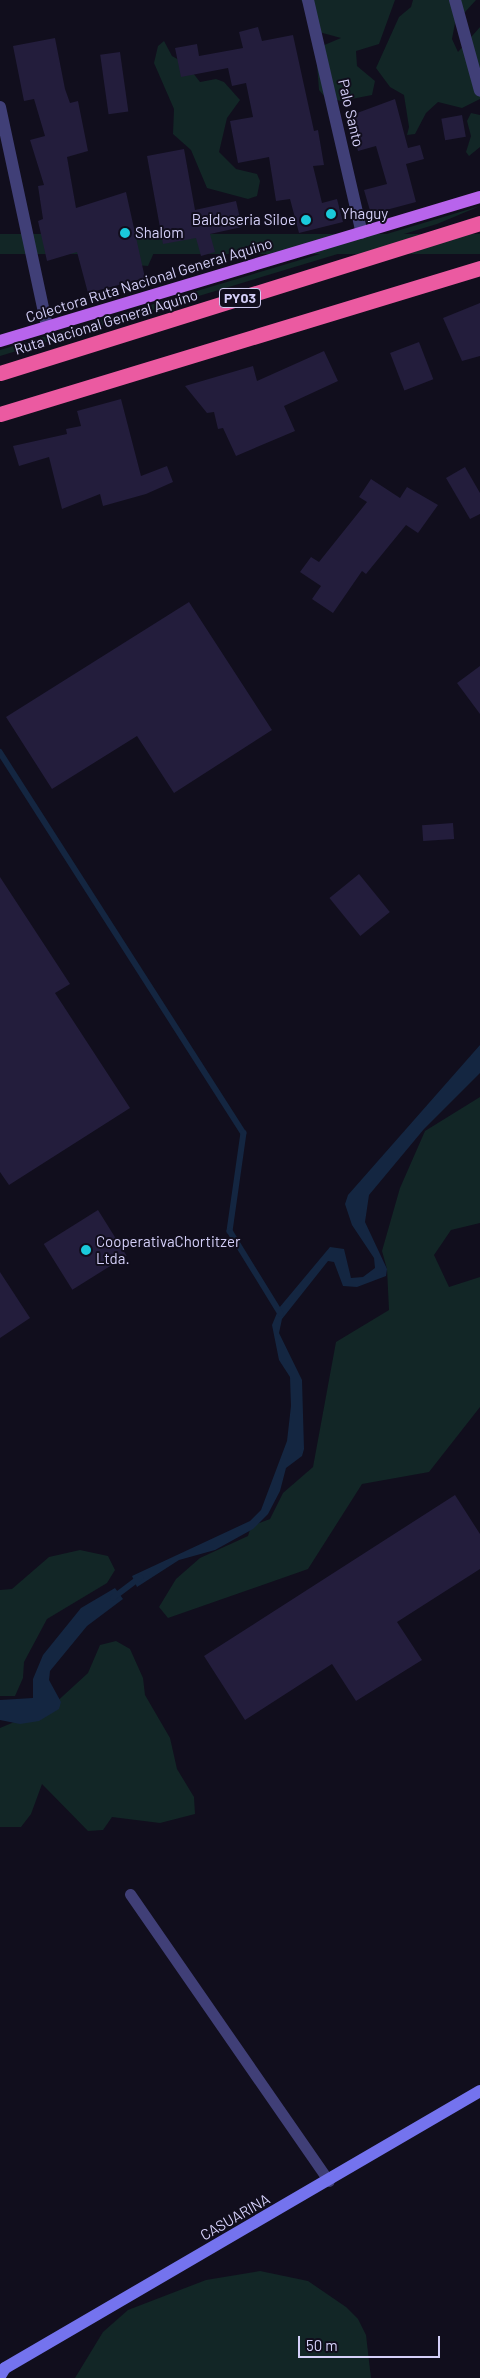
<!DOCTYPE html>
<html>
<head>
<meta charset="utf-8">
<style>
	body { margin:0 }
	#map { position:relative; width:480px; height:2378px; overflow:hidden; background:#110e1d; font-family:Barlow,sans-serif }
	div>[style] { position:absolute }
	.green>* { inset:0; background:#122626; transform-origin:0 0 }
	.water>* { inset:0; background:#142641 }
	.stream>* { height:5.5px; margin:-2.75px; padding:0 2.75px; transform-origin:2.75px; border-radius:2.75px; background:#142641 }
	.building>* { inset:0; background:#231d3c; transform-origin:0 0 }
	.lane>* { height:11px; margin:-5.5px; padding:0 5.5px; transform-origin:5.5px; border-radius:5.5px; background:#403f77 }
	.street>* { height:12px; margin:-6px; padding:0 6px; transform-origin:6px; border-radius:6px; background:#403f77 }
	.secondary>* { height:12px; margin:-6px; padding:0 6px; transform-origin:6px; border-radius:6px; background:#7473ee }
	.primary>* { height:12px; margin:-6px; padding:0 6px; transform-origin:6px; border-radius:6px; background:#b864ec }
	.highway>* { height:15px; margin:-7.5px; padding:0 7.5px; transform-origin:7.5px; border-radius:7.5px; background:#eb5aa1 }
	.dots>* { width:14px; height:14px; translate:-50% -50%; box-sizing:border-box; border:2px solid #110e1d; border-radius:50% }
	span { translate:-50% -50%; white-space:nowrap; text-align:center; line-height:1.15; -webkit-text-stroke:4px #110e1d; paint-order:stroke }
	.shield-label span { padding:1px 4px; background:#110e1d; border:1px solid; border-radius:4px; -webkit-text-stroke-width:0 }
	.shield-label { font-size:14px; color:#d5d0f9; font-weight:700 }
	.street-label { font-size:15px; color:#d5d0f9 }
	.poi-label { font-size:15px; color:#d5d0f9 }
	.left { translate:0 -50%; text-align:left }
	.right { translate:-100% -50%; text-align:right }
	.scale { position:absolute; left:298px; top:2336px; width:142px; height:22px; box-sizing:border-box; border:2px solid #d5d0f9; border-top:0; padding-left:6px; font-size:15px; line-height:18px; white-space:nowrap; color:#d5d0f9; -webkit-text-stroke:4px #110e1d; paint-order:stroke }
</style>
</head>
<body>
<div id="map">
	<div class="green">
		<div style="clip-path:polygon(301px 0,395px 0,379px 44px,356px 51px,357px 66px,375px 81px,372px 95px,341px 101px,325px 97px,319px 90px,317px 65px,322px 46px,341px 38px,319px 32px)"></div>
		<div style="clip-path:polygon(413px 0,476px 0,455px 23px,452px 39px,458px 52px,480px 27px,480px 99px,462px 108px,438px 102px,426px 113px,415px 134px,407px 135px,409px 127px,404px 95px,390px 87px,376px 68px,399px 17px,411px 7px)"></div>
		<div style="clip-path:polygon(164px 41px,172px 56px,186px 64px,200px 82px,216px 79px,224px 82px,240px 100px,227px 118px,219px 152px,236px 169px,257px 174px,260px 181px,257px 196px,248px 199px,207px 188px,191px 150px,173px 134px,174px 109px,154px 63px,158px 46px)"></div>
		<div style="clip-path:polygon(471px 113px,480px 115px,480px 147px,469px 156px,466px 152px,471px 136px,467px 121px)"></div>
		<div style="clip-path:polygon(480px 206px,437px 224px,0 356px,0 350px)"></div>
		<div style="clip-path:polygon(134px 233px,153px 240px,156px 248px,148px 266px,135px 265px)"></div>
		<div style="left:480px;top:234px;width:20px;height:503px;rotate:90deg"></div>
		<div style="clip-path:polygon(480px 1097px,480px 1223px,451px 1230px,434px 1255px,449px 1287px,480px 1277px,480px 1407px,429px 1472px,362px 1484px,308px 1569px,168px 1618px,159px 1607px,176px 1579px,200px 1558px,248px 1536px,251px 1526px,270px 1519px,283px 1493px,313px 1467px,336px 1342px,389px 1310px,387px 1269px,382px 1251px,400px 1188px,425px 1131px)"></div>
		<div style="clip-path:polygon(80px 1550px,108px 1556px,115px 1570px,107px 1583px,47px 1619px,24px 1662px,23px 1678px,15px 1696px,0 1696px,0 1590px,12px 1589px,49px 1557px)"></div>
		<div style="clip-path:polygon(116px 1641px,130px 1649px,143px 1678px,145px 1695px,170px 1738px,177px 1769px,194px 1797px,195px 1814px,160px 1823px,112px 1817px,103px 1830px,88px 1831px,42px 1784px,31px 1814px,21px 1827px,0 1827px,0 1728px,52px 1706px,88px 1673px,100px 1645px)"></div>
		<div style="clip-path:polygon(260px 2271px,308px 2281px,346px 2307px,358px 2319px,366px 2335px,371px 2378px,75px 2378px,103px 2332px,128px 2310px,206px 2280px)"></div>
	</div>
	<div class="water">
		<div style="clip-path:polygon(480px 1045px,480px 1073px,424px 1129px,369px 1195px,365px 1222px,387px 1269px,386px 1276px,357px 1287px,343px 1286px,334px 1262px,328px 1261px,282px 1319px,279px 1333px,302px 1380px,304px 1449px,302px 1456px,286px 1468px,280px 1491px,268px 1514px,253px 1529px,215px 1550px,179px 1560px,137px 1587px,132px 1576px,250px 1521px,261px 1510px,287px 1441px,291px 1406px,290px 1377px,279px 1360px,272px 1325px,279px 1308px,330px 1247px,344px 1249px,351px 1278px,363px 1277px,375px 1268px,374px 1258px,352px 1225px,345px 1204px,348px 1195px)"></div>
		<div style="clip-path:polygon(115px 1588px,123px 1599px,87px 1626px,50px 1671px,49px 1680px,61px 1702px,59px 1709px,39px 1721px,20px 1724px,0 1720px,0 1700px,33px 1698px,33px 1679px,43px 1655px,81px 1608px)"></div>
	</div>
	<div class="stream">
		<div style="left:0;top:752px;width:452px;rotate:57.4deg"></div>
		<div style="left:244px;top:1133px;width:99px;rotate:98.1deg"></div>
		<div style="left:230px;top:1231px;width:97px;rotate:58.4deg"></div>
		<div style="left:113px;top:1598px;width:34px;rotate:-37deg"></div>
	</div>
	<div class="building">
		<div style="clip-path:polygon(258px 27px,262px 41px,293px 35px,314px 131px,318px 130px,324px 165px,313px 166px,322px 203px,337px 199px,343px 222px,299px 233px,290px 199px,276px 201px,269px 157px,238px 163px,230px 121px,253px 117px,246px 83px,232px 86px,228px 68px,181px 77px,175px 48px,197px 44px,199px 56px,243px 48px,239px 32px)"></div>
		<div style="clip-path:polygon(55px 38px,65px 89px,70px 103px,78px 101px,88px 151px,67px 157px,76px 208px,126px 192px,145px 278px,88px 293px,77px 252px,47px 261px,38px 221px,43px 219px,38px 186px,44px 185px,30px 140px,45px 136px,34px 99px,24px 101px,13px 46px)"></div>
		<div style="left:120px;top:52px;width:60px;height:20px;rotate:82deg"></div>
		<div style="clip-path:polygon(395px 99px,408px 148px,420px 145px,424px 159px,406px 164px,416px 202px,371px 214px,364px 190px,387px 184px,376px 146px,358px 151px,349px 116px)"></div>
		<div style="left:462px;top:115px;width:22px;height:21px;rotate:80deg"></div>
		<div style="clip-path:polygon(184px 149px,195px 210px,236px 201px,242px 227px,210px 234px,215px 252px,201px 256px,196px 238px,163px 244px,147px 156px)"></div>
		<div style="clip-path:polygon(480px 303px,480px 356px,462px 361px,443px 318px)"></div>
		<div style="left:419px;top:342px;width:40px;height:31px;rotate:69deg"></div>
		<div style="clip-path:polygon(324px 351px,338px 381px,284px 406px,295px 431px,236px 456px,223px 428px,218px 429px,214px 412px,207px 413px,185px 386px,253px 366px,257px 381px)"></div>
		<div style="clip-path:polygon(121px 399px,141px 476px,167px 466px,173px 482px,146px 494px,103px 506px,100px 494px,62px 509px,49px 457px,19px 466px,13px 446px,67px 434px,66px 429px,81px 426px,77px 411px)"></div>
		<div style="clip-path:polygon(465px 467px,480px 493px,480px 514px,470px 519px,446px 478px)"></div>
		<div style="clip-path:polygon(371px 479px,400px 498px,407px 487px,438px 505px,418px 533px,406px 525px,366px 574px,362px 571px,333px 613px,312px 599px,321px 586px,300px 572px,311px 557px,319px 562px,367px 502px,359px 497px)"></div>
		<div style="clip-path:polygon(189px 602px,272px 730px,174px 793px,137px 736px,52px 789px,6px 717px)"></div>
		<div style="clip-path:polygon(480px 666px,480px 714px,457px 683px)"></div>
		<div style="left:453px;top:823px;width:16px;height:31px;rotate:86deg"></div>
		<div style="left:359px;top:874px;width:49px;height:38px;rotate:51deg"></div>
		<div style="clip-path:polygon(0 877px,70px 984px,55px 993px,130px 1108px,9px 1185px,0 1172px)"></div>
		<div style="left:98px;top:1210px;width:54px;height:64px;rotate:58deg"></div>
		<div style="clip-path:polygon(0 1272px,30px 1318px,0 1338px)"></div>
		<div style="clip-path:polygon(455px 1495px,480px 1534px,480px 1569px,397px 1622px,422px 1660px,356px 1701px,332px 1664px,245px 1720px,204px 1656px)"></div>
	</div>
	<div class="lane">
		<div style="left:130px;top:1894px;width:349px;rotate:55.3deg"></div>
	</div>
	<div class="street">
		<div style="left:308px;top:0;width:239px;rotate:77deg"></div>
		<div style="left:455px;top:0;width:94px;rotate:74.6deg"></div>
		<div style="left:0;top:107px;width:225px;rotate:77.9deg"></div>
	</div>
	<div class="secondary">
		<div style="left:0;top:2376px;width:9px;rotate:-58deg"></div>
		<div style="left:5px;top:2368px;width:550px;rotate:-30.25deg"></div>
	</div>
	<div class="primary">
		<div style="left:0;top:341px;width:501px;rotate:-16.7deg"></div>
	</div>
	<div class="highway">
		<div style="left:0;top:373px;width:503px;rotate:-17.35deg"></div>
		<div style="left:0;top:414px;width:502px;rotate:-16.92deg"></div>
	</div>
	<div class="dots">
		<div style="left:331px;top:214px;background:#1acadb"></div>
		<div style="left:306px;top:220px;background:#1acadb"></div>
		<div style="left:125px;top:233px;background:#1acadb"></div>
		<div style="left:86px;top:1250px;background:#1acadb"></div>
	</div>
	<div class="shield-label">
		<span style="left:240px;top:298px">PY03</span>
	</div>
	<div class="street-label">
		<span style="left:351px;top:113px;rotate:77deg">Palo Santo</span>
		<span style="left:149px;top:280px;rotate:-17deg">Colectora Ruta Nacional General Aquino</span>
		<span style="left:106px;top:322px;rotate:-17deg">Ruta Nacional General Aquino</span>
		<span style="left:235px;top:2217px;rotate:-30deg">CASUARINA</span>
	</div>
	<div class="poi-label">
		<span class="left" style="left:341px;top:214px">Yhaguy</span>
		<span class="right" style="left:296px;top:220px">Baldoseria Siloe</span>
		<span class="left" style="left:135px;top:233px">Shalom</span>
		<span class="left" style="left:96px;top:1250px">CooperativaChortitzer<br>Ltda.</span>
	</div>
	<div class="scale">50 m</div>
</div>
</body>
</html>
